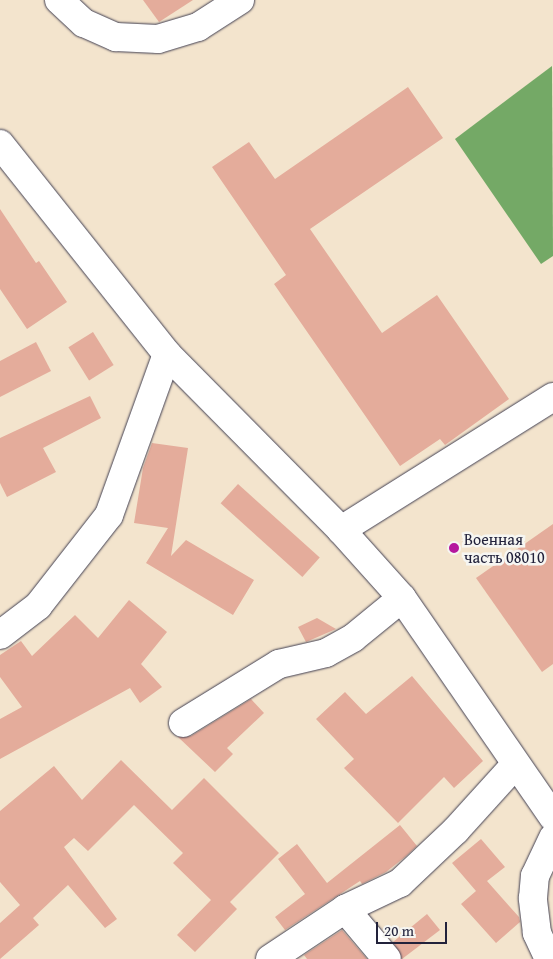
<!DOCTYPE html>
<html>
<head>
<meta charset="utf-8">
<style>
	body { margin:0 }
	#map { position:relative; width:553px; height:959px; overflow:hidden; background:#f3e4cd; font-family:"Gentium Book Plus",serif }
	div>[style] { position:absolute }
	.forest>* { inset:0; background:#74a966 }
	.building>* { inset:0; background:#e4ac9b; transform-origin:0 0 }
	.roads { filter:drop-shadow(0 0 1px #413f51) drop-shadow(0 0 1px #413f51) }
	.minor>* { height:28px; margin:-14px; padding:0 14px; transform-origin:14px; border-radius:14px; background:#fff }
	.dots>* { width:14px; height:14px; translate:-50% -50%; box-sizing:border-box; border:2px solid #f6f6f2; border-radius:50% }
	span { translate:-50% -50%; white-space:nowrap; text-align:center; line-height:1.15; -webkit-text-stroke:5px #f6f6f2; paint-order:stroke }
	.poi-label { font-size:16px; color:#22223b }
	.left { translate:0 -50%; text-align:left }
	.scale { position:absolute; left:376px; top:922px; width:71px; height:22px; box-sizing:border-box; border:2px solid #22223b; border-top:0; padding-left:6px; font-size:15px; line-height:18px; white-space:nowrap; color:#22223b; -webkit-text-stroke:4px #f6f6f2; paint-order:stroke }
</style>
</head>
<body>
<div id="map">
	<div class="forest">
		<div style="clip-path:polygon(552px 66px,553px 256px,541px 264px,455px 139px)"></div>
	</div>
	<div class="building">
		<div style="clip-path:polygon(143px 0,193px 0,159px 22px)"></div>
		<div style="clip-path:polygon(408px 87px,443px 138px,310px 229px,382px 333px,437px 295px,509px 399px,445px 445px,440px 439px,400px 466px,274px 284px,286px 275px,212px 167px,249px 142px,275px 179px)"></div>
		<div style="clip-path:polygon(0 209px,36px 263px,39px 261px,67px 302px,27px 329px,0 289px)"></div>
		<div style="left:93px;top:332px;width:39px;height:29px;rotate:58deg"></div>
		<div style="clip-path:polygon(36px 342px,51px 371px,0 397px,0 361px)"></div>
		<div style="clip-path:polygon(90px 396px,101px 418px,43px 448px,56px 472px,7px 497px,0 483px,0 438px)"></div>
		<div style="clip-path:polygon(152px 443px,188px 448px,171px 556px,186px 540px,254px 580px,233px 615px,146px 563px,168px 528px,134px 523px,143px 468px)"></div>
		<div style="left:238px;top:484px;width:110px;height:26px;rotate:42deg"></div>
		<div style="clip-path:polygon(553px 524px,553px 664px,542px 672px,476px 578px)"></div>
		<div style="clip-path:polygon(129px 600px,167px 632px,141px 664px,162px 687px,140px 703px,130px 688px,0 759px,0 719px,22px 707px,0 677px,0 655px,21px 641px,32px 656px,75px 615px,98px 638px)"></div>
		<div style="clip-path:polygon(317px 618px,336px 629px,306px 642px,298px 627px)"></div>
		<div style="clip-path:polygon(412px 676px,483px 761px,454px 788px,444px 777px,398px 823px,344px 768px,354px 759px,316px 719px,345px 692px,366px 714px)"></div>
		<div style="clip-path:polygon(251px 699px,264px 713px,227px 748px,233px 754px,215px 772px,178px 737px,191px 736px)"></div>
		<div style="clip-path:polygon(121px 760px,172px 810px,204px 778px,279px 853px,230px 902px,237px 909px,195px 952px,177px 935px,211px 900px,173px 863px,183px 853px,134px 805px,88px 851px,74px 838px,64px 847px,117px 919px,105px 928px,68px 885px,33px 918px,39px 925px,0 959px,0 923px,20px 905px,0 882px,0 811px,54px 766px,82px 800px)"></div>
		<div style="clip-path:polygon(400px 825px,417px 846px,405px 857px,386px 872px,362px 884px,360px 881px,285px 930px,275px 917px,305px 894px,278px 859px,297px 844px,327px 883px)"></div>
		<div style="clip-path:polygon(481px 839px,505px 867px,487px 881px,519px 917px,520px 922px,496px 943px,461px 904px,476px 891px,452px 863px)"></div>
		<div style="clip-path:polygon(427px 914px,440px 930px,402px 959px,393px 942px)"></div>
		<div style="clip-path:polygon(342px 930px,367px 959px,307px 959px,304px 955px)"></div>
	</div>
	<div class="roads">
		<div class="minor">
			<div style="left:59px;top:0;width:34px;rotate:43deg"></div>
			<div style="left:84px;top:23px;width:35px;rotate:24deg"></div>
			<div style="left:116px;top:37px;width:42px;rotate:2.7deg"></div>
			<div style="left:158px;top:39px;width:42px;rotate:-16.7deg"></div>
			<div style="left:198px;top:27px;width:50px;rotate:-32.7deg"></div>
			<div style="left:0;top:144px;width:268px;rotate:51.5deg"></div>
			<div style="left:167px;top:354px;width:247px;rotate:45.3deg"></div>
			<div style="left:341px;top:530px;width:91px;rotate:48.1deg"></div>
			<div style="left:402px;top:598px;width:266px;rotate:55.4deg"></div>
			<div style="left:341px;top:530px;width:250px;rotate:-32.1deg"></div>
			<div style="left:0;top:635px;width:48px;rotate:-37.3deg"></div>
			<div style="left:38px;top:606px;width:115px;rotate:-52deg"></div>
			<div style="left:109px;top:515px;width:171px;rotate:-70.2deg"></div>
			<div style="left:183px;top:723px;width:113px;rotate:-31.6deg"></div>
			<div style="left:279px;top:664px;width:48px;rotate:-13.2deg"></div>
			<div style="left:326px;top:653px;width:31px;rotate:-29deg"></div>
			<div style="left:353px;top:638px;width:63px;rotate:-39.2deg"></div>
			<div style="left:345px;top:909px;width:65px;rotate:50deg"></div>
			<div style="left:270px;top:959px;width:90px;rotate:-33.7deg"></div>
			<div style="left:345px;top:909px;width:61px;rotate:-25.3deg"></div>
			<div style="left:400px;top:883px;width:77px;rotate:-43.4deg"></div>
			<div style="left:456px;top:830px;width:88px;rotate:-47.8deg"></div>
			<div style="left:549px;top:959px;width:29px;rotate:-115deg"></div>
			<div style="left:537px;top:933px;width:35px;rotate:-97deg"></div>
			<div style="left:533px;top:898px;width:22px;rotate:-85deg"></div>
			<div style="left:535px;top:876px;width:42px;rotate:-64.7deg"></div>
		</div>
	</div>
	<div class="dots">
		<div style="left:454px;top:548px;background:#b5179e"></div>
	</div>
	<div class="poi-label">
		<span class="left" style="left:464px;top:548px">Военная<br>часть 08010</span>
	</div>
	<div class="scale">20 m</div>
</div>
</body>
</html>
